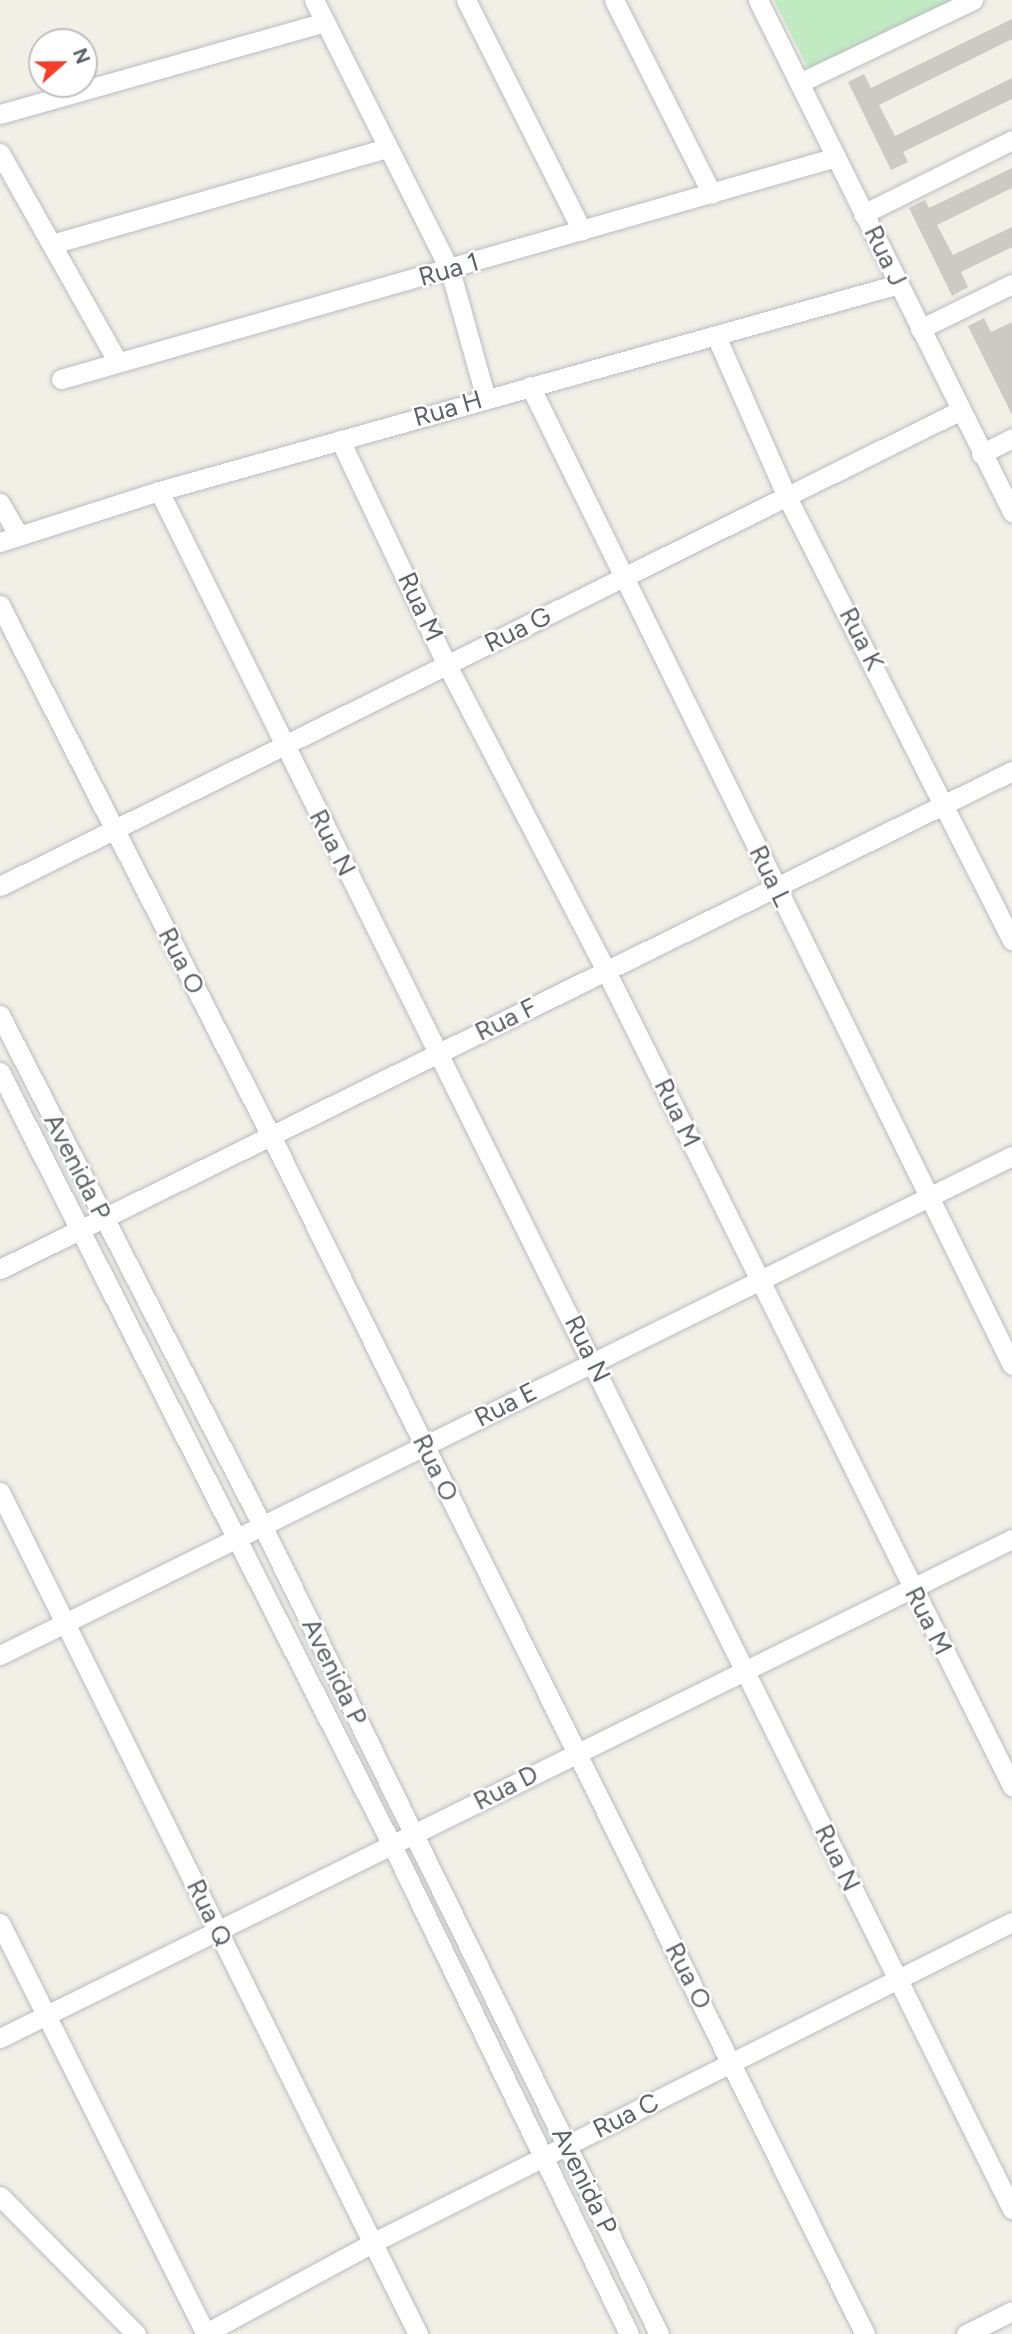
<!DOCTYPE html>
<html>
<head>
<meta charset="utf-8">
<style>
	body { margin:0 }
	#map { position:relative; width:1012px; height:2334px; overflow:hidden; background:#f1efe6; font-family:Figtree,sans-serif }
	div>[style] { position:absolute }
	.green>* { inset:0; background:#c1eac2 }
	.building>* { inset:0; background:#cccac3 }
	.roads { filter:drop-shadow(0 0 2px #b8bcc1) drop-shadow(0 0 2px #b8bcc1) }
	.minor>* { height:19px; margin:-9.5px; padding:0 9.5px; transform-origin:9.5px; border-radius:9.5px; background:#fff }
	span { translate:-50% -50%; white-space:nowrap; text-align:center; line-height:1.15; -webkit-text-stroke:5px #fff; paint-order:stroke }
	.street-label { font-size:26px; color:#5d6268 }
	.north { position:absolute; left:28px; top:28px; width:70px; height:70px; box-sizing:border-box; background:#fff; border:2px solid #bec0c3; border-radius:50%; rotate:69deg; font-size:19px; font-weight:700; line-height:28px; text-align:center; color:#5d6268 }
	.north::after { content:''; display:block; margin:auto; width:24px; height:32px; background:#f93a24; clip-path:polygon(50% 0,100% 100%,50% 72%,0 100%) }
</style>
</head>
<body>
<div id="map">
	<div class="green">
		<div style="clip-path:polygon(774px 0,961px 0,812px 76px)"></div>
	</div>
	<div class="building">
		<div style="clip-path:polygon(1012px 19px,1012px 39px,879px 105px,895px 136px,1012px 78px,1012px 99px,903px 152px,908px 162px,891px 170px,848px 82px,864px 74px,871px 88px)"></div>
		<div style="clip-path:polygon(1012px 168px,1012px 188px,937px 225px,953px 255px,1012px 227px,1012px 247px,961px 272px,968px 287px,952px 296px,909px 208px,925px 200px,929px 208px)"></div>
		<div style="clip-path:polygon(984px 318px,991px 332px,1012px 322px,1012px 415px,968px 326px)"></div>
	</div>
	<div class="roads">
		<div class="minor">
			<div style="left:314px;top:0;width:302px;rotate:63.3deg"></div>
			<div style="left:450px;top:270px;width:134px;rotate:74.4deg"></div>
			<div style="left:466px;top:0;width:258px;rotate:63.3deg"></div>
			<div style="left:614px;top:0;width:217px;rotate:63.2deg"></div>
			<div style="left:758px;top:0;width:572px;rotate:63.61deg"></div>
			<div style="left:799px;top:83px;width:193px;rotate:-25.5deg"></div>
			<div style="left:0;top:114px;width:338px;rotate:-15.8deg"></div>
			<div style="left:0;top:153px;width:240px;rotate:60.6deg"></div>
			<div style="left:863px;top:214px;width:166px;rotate:-26.4deg"></div>
			<div style="left:52px;top:244px;width:348px;rotate:-16deg"></div>
			<div style="left:920px;top:329px;width:102px;rotate:-26.1deg"></div>
			<div style="left:716px;top:336px;width:176px;rotate:66.2deg"></div>
			<div style="left:787px;top:497px;width:497px;rotate:63.1deg"></div>
			<div style="left:61px;top:379px;width:806px;rotate:-15.98deg"></div>
			<div style="left:530px;top:386px;width:1091px;rotate:63.79deg"></div>
			<div style="left:340px;top:440px;width:249px;rotate:64.6deg"></div>
			<div style="left:447px;top:665px;width:345px;rotate:62.5deg"></div>
			<div style="left:606px;top:971px;width:911px;rotate:63.52deg"></div>
			<div style="left:981px;top:454px;width:35px;rotate:-27deg"></div>
			<div style="left:159px;top:491px;width:1918px;rotate:63.6deg"></div>
			<div style="left:0;top:503px;width:38px;rotate:60deg"></div>
			<div style="left:0;top:542px;width:167px;rotate:-17.8deg"></div>
			<div style="left:159px;top:491px;width:768px;rotate:-15.63deg"></div>
			<div style="left:0;top:605px;width:596px;rotate:62.96deg"></div>
			<div style="left:271px;top:1136px;width:1337px;rotate:63.63deg"></div>
			<div style="left:0;top:886px;width:1070px;rotate:-26.35deg"></div>
			<div style="left:0;top:1015px;width:573px;rotate:62.81deg"></div>
			<div style="left:262px;top:1525px;width:901px;rotate:63.86deg"></div>
			<div style="left:0;top:1072px;width:867px;rotate:63.11deg"></div>
			<div style="left:392px;top:1845px;width:543px;rotate:64.14deg"></div>
			<div style="left:0;top:1269px;width:1128px;rotate:-26.2deg"></div>
			<div style="left:0;top:1492px;width:940px;rotate:63.6deg"></div>
			<div style="left:0;top:1655px;width:1128px;rotate:-26.25deg"></div>
			<div style="left:0;top:1923px;width:460px;rotate:63.4deg"></div>
			<div style="left:0;top:2038px;width:1128px;rotate:-26.25deg"></div>
			<div style="left:0;top:2196px;width:194px;rotate:45.4deg"></div>
			<div style="left:204px;top:2334px;width:191px;rotate:-28.4deg"></div>
			<div style="left:372px;top:2243px;width:716px;rotate:-26.64deg"></div>
			<div style="left:966px;top:2334px;width:51px;rotate:-26.6deg"></div>
		</div>
	</div>
	<div class="street-label">
		<span style="left:885px;top:256px;rotate:64deg">Rua J</span>
		<span style="left:449px;top:270px;rotate:-16deg">Rua 1</span>
		<span style="left:448px;top:409px;rotate:-16deg">Rua H</span>
		<span style="left:420px;top:607px;rotate:65deg">Rua M</span>
		<span style="left:518px;top:630px;rotate:-26deg">Rua G</span>
		<span style="left:861px;top:639px;rotate:63deg">Rua K</span>
		<span style="left:332px;top:843px;rotate:63deg">Rua N</span>
		<span style="left:770px;top:876px;rotate:64deg">Rua L</span>
		<span style="left:181px;top:961px;rotate:63deg">Rua O</span>
		<span style="left:506px;top:1020px;rotate:-26deg">Rua F</span>
		<span style="left:677px;top:1113px;rotate:64deg">Rua M</span>
		<span style="left:77px;top:1167px;rotate:63deg">Avenida P</span>
		<span style="left:587px;top:1349px;rotate:64deg">Rua N</span>
		<span style="left:506px;top:1405px;rotate:-27deg">Rua E</span>
		<span style="left:435px;top:1468px;rotate:64deg">Rua O</span>
		<span style="left:928px;top:1621px;rotate:63deg">Rua M</span>
		<span style="left:334px;top:1672px;rotate:64deg">Avenida P</span>
		<span style="left:506px;top:1788px;rotate:-27deg">Rua D</span>
		<span style="left:837px;top:1858px;rotate:64deg">Rua N</span>
		<span style="left:209px;top:1913px;rotate:64deg">Rua Q</span>
		<span style="left:688px;top:1976px;rotate:63deg">Rua O</span>
		<span style="left:626px;top:2116px;rotate:-26deg">Rua C</span>
		<span style="left:584px;top:2181px;rotate:64deg">Avenida P</span>
	</div>
	<div class="north">N</div>
</div>
</body>
</html>
